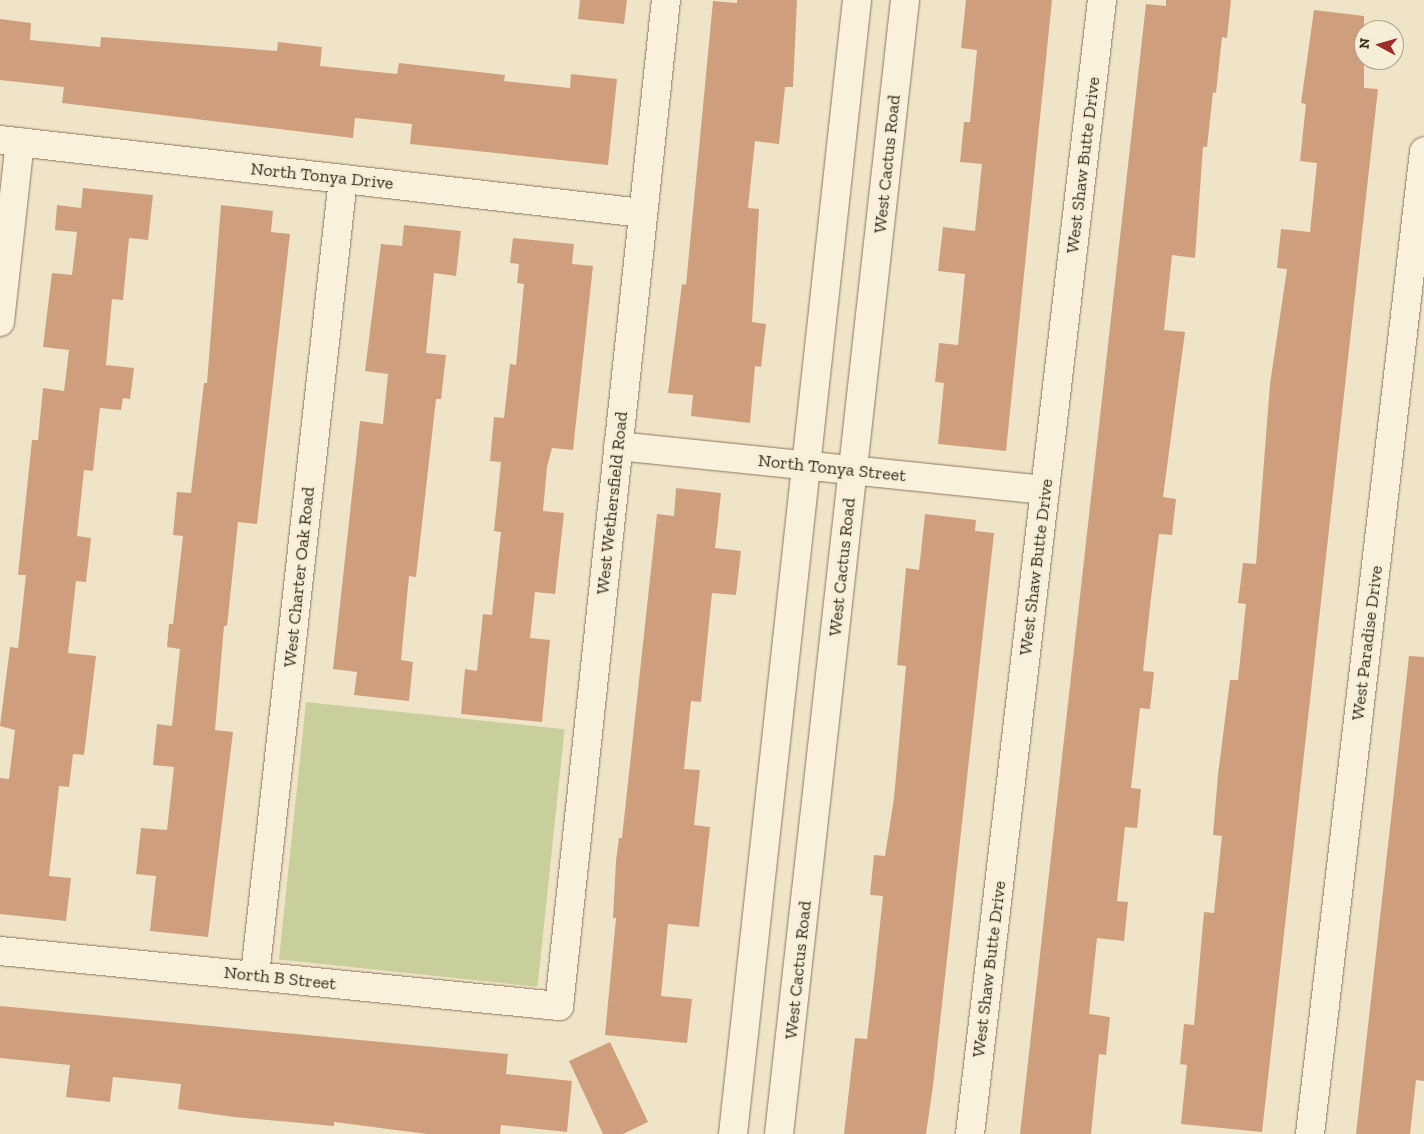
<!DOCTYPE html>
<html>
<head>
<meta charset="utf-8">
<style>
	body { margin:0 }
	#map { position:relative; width:1424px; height:1134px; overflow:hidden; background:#f0e4c8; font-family:"Zilla Slab",serif }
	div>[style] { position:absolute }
	.green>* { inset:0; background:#c9cf9b; transform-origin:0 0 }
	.building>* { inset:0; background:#cf9f7d }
	.roads { filter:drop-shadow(0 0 1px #8d765c) drop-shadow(0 0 1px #8d765c) }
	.street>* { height:28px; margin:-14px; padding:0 14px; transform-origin:14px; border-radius:14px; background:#faf1dc }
	.secondary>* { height:28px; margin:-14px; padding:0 14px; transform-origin:14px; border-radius:14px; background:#faf1dc }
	span { translate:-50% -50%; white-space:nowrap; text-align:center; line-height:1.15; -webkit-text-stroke:5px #f7eed8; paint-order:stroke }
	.street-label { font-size:18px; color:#3d2e20 }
	.north { position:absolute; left:1354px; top:20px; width:50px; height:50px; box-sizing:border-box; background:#f7eed8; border:1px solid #ada18e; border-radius:50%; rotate:276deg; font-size:14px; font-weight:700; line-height:20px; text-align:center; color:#3d2e20 }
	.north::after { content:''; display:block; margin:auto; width:18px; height:22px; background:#9e2a2b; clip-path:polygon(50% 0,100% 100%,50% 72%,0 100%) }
</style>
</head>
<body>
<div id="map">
	<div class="green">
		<div style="left:306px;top:702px;width:260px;height:259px;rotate:6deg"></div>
	</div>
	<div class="building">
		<div style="clip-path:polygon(580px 0,627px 0,624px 24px,578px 19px)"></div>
		<div style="clip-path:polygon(737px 0,797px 0,793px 87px,785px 87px,779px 144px,755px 141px,748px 208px,759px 209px,752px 322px,766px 324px,761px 367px,755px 366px,750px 423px,691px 416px,693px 395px,668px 393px,682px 284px,686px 285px,713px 1px,737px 3px)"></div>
		<div style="clip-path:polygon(966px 0,1052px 0,1006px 451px,938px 444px,944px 383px,935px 382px,939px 343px,958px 345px,965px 274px,938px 271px,943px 227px,975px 231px,982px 164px,960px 162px,964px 122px,970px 122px,977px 50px,961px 48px)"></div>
		<div style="clip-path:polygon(1166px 0,1231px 0,1227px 38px,1222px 37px,1216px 93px,1213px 92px,1207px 147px,1203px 147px,1195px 258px,1172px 255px,1164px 330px,1185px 332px,1163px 497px,1176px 499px,1172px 535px,1159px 534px,1151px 598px,1143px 671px,1154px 672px,1150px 709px,1140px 708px,1131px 788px,1141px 789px,1137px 828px,1125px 827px,1117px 901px,1128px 902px,1124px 941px,1097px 938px,1089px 1014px,1110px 1017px,1106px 1055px,1099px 1054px,1091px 1134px,1020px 1134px,1146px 4px,1166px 6px)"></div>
		<div style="clip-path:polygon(1314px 10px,1364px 16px,1364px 88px,1378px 89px,1262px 1132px,1181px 1124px,1187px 1065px,1180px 1064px,1184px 1024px,1194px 1025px,1204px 912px,1214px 913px,1222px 836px,1213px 835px,1218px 775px,1230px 680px,1238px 680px,1246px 604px,1238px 603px,1243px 563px,1256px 564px,1270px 384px,1287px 269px,1277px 268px,1281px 229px,1310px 232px,1317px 163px,1300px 161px,1306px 104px,1301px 103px)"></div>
		<div style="clip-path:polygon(0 19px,31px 23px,30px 40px,100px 47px,101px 37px,277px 51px,278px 42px,322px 47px,320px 66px,397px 74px,399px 63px,505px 75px,504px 81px,570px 88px,571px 74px,617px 79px,608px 165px,410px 144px,412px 124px,355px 118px,353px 138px,62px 103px,64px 87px,0 80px)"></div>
		<div style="clip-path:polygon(83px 188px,153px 195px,148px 240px,129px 238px,123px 300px,112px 299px,106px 365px,134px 368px,130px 399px,123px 398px,121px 410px,100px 408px,93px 471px,84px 470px,77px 536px,91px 538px,86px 582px,76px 581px,68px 653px,96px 656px,84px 755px,73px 754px,69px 787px,59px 786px,49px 876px,71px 878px,66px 921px,0 914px,0 778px,9px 779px,15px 730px,0 726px,10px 647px,18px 648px,26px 575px,18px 575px,32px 440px,38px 440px,43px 388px,64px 391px,69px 350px,43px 347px,52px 273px,72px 275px,77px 232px,55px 230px,57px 205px,81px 208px)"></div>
		<div style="clip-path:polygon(221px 205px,273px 211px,271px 232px,290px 234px,257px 524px,238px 522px,227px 626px,224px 626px,215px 730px,233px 732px,208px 937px,150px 931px,156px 876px,136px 874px,141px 828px,167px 830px,174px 767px,153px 765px,157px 724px,172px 726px,180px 649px,167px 647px,169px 624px,173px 624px,183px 536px,173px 535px,177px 492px,191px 493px,204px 383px,207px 383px)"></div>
		<div style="clip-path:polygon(404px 225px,461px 231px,456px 276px,434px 273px,426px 353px,446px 355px,441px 399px,436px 399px,416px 577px,409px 576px,401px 660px,413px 662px,409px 701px,354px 695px,357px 672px,333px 669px,360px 421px,383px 424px,388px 374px,365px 371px,381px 244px,402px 246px)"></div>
		<div style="clip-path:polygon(513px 238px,574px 244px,572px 264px,593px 266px,573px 450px,552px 448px,547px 467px,543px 511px,564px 513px,555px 594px,535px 592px,530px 638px,550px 640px,542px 722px,461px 714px,465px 669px,477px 671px,483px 614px,492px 615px,501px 532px,494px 531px,501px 462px,490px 461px,494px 417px,504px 418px,510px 364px,516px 365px,524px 284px,517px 283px,519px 264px,510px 263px)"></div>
		<div style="clip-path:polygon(676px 488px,721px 493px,715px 548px,741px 551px,736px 595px,712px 593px,701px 702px,691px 701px,684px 769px,700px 770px,694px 825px,710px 827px,699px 927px,668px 924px,661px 996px,692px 999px,687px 1043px,605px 1035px,616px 918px,613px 918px,616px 861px,619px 838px,622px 838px,657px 514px,674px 516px)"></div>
		<div style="clip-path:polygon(925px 514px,976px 520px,975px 531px,994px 533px,933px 1086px,926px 1134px,844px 1134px,855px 1038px,867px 1039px,874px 980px,883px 896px,870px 895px,874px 855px,885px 856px,894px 798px,906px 666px,897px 665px,906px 568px,919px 570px)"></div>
		<div style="clip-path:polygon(1409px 656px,1424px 657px,1424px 1081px,1416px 1080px,1410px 1134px,1356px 1134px)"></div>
		<div style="clip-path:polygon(0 1006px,508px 1054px,506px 1074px,572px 1081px,567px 1132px,501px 1125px,500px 1134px,427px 1134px,334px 1122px,334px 1126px,234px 1117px,178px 1109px,181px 1084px,113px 1077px,110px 1102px,66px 1097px,70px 1065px,0 1058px)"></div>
		<div style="clip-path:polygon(610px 1042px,648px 1122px,623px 1134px,603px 1134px,569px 1061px)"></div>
	</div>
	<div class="roads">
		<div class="street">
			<div style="left:0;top:140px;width:647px;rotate:6.48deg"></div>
			<div style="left:0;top:322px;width:181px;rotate:-83.7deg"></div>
			<div style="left:618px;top:446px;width:429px;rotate:5.9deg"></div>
			<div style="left:0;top:951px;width:562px;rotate:5.62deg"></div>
			<div style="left:559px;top:1006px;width:1012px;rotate:-83.93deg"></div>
			<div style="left:255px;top:975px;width:801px;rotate:-83.69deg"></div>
			<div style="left:970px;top:1134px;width:1142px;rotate:-83.36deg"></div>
			<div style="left:1310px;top:1134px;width:989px;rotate:-83.38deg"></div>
		</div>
		<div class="secondary">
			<div style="left:733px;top:1134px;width:1141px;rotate:-83.76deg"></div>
			<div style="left:779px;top:1134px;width:1141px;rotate:-83.66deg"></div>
		</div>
	</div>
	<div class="street-label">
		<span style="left:887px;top:164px;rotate:-84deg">West Cactus Road</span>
		<span style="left:1083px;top:165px;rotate:-83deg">West Shaw Butte Drive</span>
		<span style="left:322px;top:176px;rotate:6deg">North Tonya Drive</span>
		<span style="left:832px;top:468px;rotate:6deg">North Tonya Street</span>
		<span style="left:612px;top:503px;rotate:-84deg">West Wethersfield Road</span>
		<span style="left:842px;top:567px;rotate:-84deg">West Cactus Road</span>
		<span style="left:1036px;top:567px;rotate:-83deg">West Shaw Butte Drive</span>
		<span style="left:299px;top:577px;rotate:-84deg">West Charter Oak Road</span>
		<span style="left:1367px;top:643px;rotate:-83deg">West Paradise Drive</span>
		<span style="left:989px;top:969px;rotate:-83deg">West Shaw Butte Drive</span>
		<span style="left:798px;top:970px;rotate:-84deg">West Cactus Road</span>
		<span style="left:280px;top:978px;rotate:6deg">North B Street</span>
	</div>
	<div class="north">N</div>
</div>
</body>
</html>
